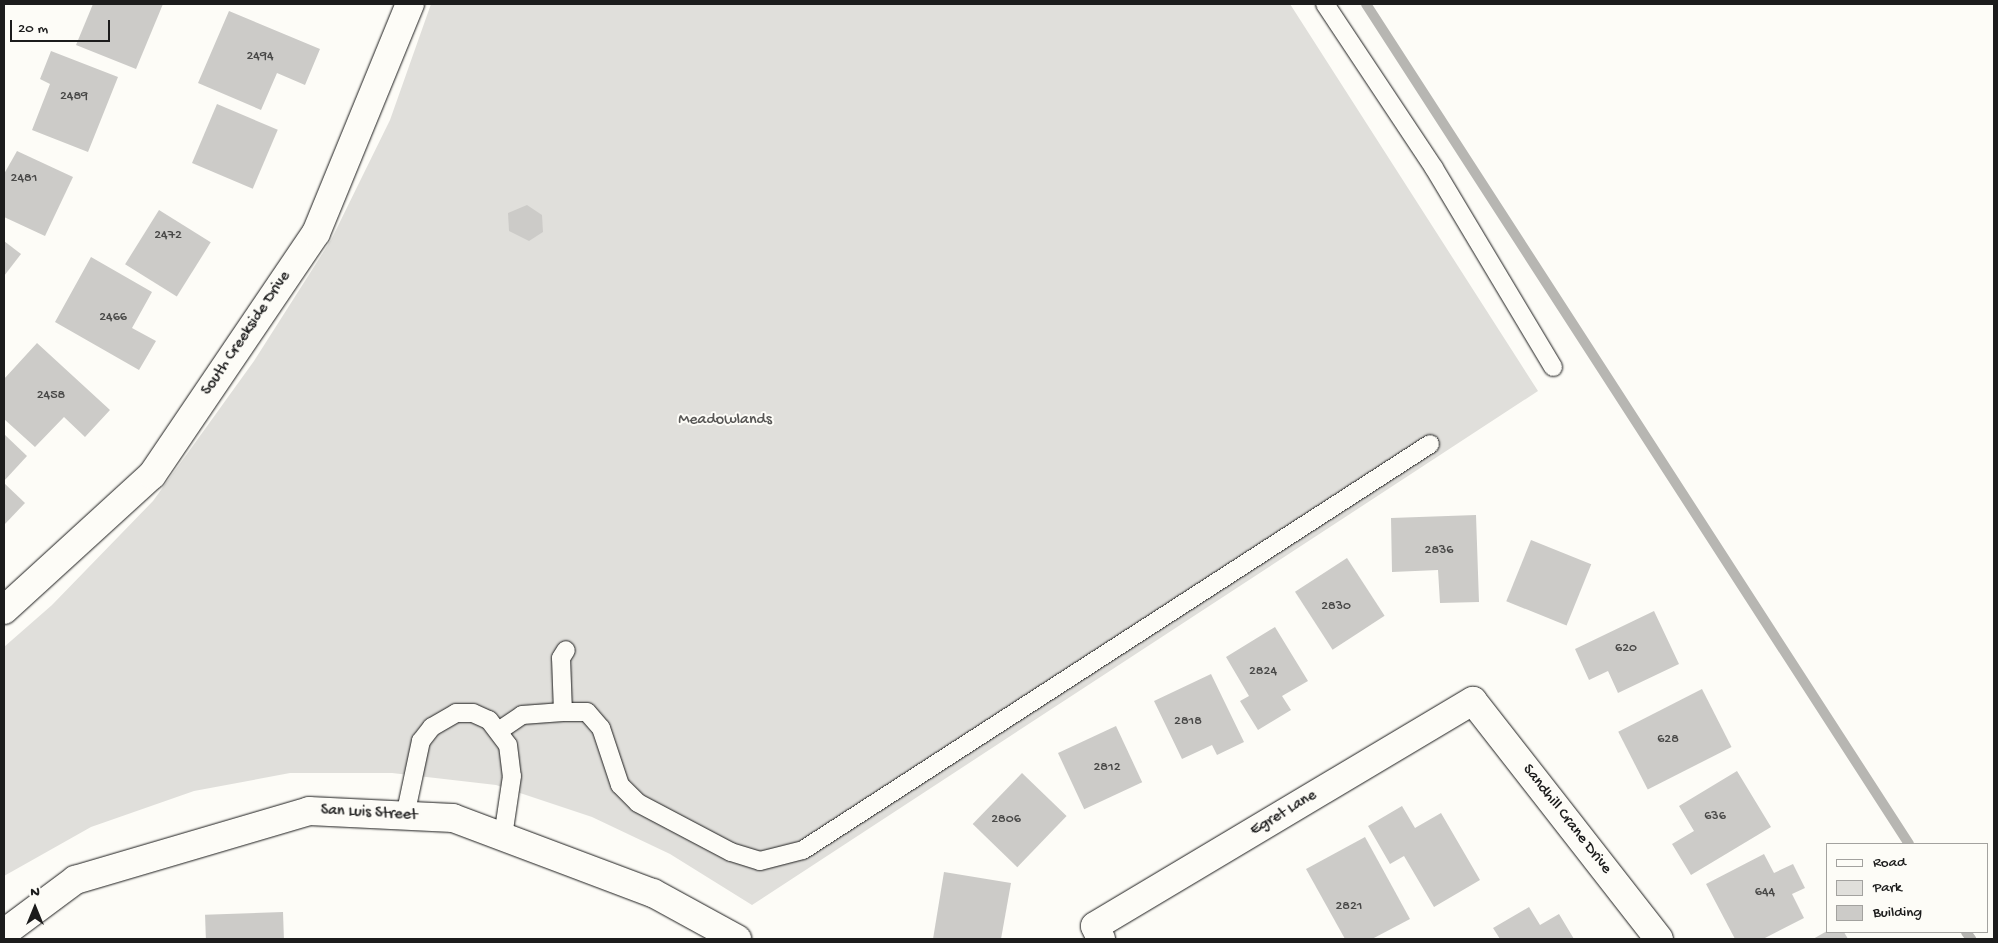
<!DOCTYPE html>
<html>
<head>
<meta charset="utf-8">
<style>
	body { margin:0 }
	#map { position:relative; width:1998px; height:943px; overflow:hidden; background:#fdfcf7; font-family:"Gochi Hand",sans-serif }
	div>[style] { position:absolute }
	.green>* { inset:0; background:#e0dfdb }
	.stream>* { height:10px; margin:-5px; padding:0 5px; transform-origin:5px; border-radius:5px; background:#b7b6b2 }
	.building>* { inset:0; background:#cccbc8; transform-origin:0 0 }
	.roads { filter:drop-shadow(0 0 1px #1c1c1c) drop-shadow(0 0 1px #1c1c1c) }
	.lane>* { height:18px; margin:-9px; padding:0 9px; transform-origin:9px; border-radius:9px; background:#fdfcf7 }
	.street>* { height:28px; margin:-14px; padding:0 14px; transform-origin:14px; border-radius:14px; background:#fdfcf7 }
	span { translate:-50% -50%; white-space:nowrap; text-align:center; line-height:1.15; -webkit-text-stroke:4px #fdfcf7; paint-order:stroke }
	.number-label { font-size:14px; color:#484847 }
	.number-label span { -webkit-text-stroke-width:0 }
	.street-label { font-size:16px; color:#1c1c1c }
	.park-label { font-size:16px; color:#575655 }
	.frame { position:absolute; inset:0; border:5px solid #1c1c1c; pointer-events:none }
	.legend { position:absolute; left:1826px; top:843px; width:162px; height:90px; box-sizing:border-box; background:#fdfcf7; border:1px solid #a3a29f; margin:0; padding:6px 9px; list-style:none; font-size:15px; color:#1c1c1c }
	.legend li { display:flex; align-items:center; gap:10px; height:25px }
	.legend b { width:25px; border:1px solid #a3a29f }
	.north { position:absolute; left:10px; top:883px; width:50px; height:50px; -webkit-text-stroke:4px #fdfcf7; paint-order:stroke; rotate:0deg; font-size:14px; font-weight:700; line-height:20px; text-align:center; color:#1c1c1c }
	.north::after { content:''; display:block; margin:auto; width:18px; height:22px; background:#1c1c1c; clip-path:polygon(50% 0,100% 100%,50% 72%,0 100%) }
	.scale { position:absolute; left:10px; top:20px; width:100px; height:22px; box-sizing:border-box; border:2px solid #1c1c1c; border-top:0; padding-left:6px; font-size:15px; line-height:18px; white-space:nowrap; color:#1c1c1c; -webkit-text-stroke:4px #fdfcf7; paint-order:stroke }
</style>
</head>
<body>
<div id="map">
	<div class="green">
		<div style="clip-path:polygon(431px 4px,1290px 4px,1538px 391px,752px 905px,670px 854px,592px 817px,496px 785px,392px 773px,290px 773px,194px 791px,91px 827px,4px 876px,4px 647px,52px 605px,153px 501px,254px 361px,331px 240px,390px 120px)"></div>
	</div>
	<div class="stream">
		<div style="left:1366px;top:4px;width:1000px;rotate:57.12deg"></div>
		<div style="left:1966px;top:932px;width:9px;rotate:54deg"></div>
	</div>
	<div class="building">
		<div style="clip-path:polygon(93px 4px,163px 4px,136px 69px,76px 45px)"></div>
		<div style="clip-path:polygon(229px 11px,320px 49px,305px 85px,277px 73px,261px 110px,198px 83px)"></div>
		<div style="clip-path:polygon(51px 51px,118px 77px,88px 152px,32px 130px,50px 84px,40px 79px)"></div>
		<div style="left:217px;top:104px;width:66px;height:64px;rotate:23deg"></div>
		<div style="clip-path:polygon(17px 151px,73px 177px,45px 236px,4px 217px,4px 174px)"></div>
		<div style="clip-path:polygon(527px 205px,542px 215px,543px 232px,529px 241px,509px 231px,508px 213px)"></div>
		<div style="left:159px;top:210px;width:61px;height:64px;rotate:32deg"></div>
		<div style="clip-path:polygon(4px 241px,21px 254px,4px 276px)"></div>
		<div style="clip-path:polygon(91px 257px,152px 292px,132px 328px,156px 341px,139px 370px,55px 322px)"></div>
		<div style="clip-path:polygon(37px 343px,110px 410px,85px 437px,64px 417px,35px 447px,4px 419px,4px 379px)"></div>
		<div style="clip-path:polygon(4px 434px,27px 456px,4px 481px)"></div>
		<div style="clip-path:polygon(4px 483px,25px 503px,4px 525px)"></div>
		<div style="clip-path:polygon(1476px 515px,1479px 602px,1440px 603px,1438px 570px,1392px 572px,1391px 518px)"></div>
		<div style="left:1531px;top:540px;width:65px;height:66px;rotate:22deg"></div>
		<div style="left:1347px;top:558px;width:69px;height:62px;rotate:57deg"></div>
		<div style="clip-path:polygon(1654px 611px,1679px 664px,1618px 693px,1608px 671px,1589px 680px,1575px 649px)"></div>
		<div style="clip-path:polygon(1275px 627px,1308px 681px,1282px 696px,1291px 710px,1258px 730px,1240px 701px,1249px 696px,1226px 657px)"></div>
		<div style="clip-path:polygon(1211px 674px,1244px 742px,1217px 755px,1212px 745px,1182px 759px,1154px 701px)"></div>
		<div style="left:1702px;top:689px;width:65px;height:94px;rotate:63deg"></div>
		<div style="left:1116px;top:726px;width:62px;height:64px;rotate:65deg"></div>
		<div style="clip-path:polygon(1737px 771px,1771px 827px,1691px 875px,1672px 844px,1694px 831px,1679px 806px)"></div>
		<div style="left:1022px;top:773px;width:62px;height:71px;rotate:44deg"></div>
		<div style="clip-path:polygon(1402px 806px,1415px 828px,1441px 813px,1480px 880px,1434px 907px,1404px 856px,1390px 864px,1368px 826px)"></div>
		<div style="clip-path:polygon(1365px 837px,1410px 919px,1372px 939px,1345px 939px,1306px 869px)"></div>
		<div style="clip-path:polygon(1764px 854px,1774px 873px,1793px 864px,1805px 888px,1792px 894px,1804px 918px,1763px 939px,1735px 939px,1706px 884px)"></div>
		<div style="clip-path:polygon(944px 872px,1011px 883px,1001px 939px,933px 939px)"></div>
		<div style="clip-path:polygon(1529px 907px,1540px 925px,1559px 914px,1574px 939px,1500px 939px,1493px 928px)"></div>
		<div style="left:283px;top:912px;width:27px;height:78px;rotate:88deg"></div>
		<div style="clip-path:polygon(1827px 931px,1844px 932px,1848px 939px,1813px 939px)"></div>
	</div>
	<div class="roads">
		<div class="lane">
			<div style="left:1325px;top:4px;width:197px;rotate:56.4deg"></div>
			<div style="left:1434px;top:168px;width:232px;rotate:59.1deg"></div>
			<div style="left:563px;top:712px;width:24px"></div>
			<div style="left:587px;top:712px;width:21px;rotate:49deg"></div>
			<div style="left:601px;top:728px;width:60px;rotate:71.6deg"></div>
			<div style="left:620px;top:785px;width:25px;rotate:45deg"></div>
			<div style="left:638px;top:803px;width:105px;rotate:27.8deg"></div>
			<div style="left:731px;top:852px;width:30px;rotate:17deg"></div>
			<div style="left:760px;top:861px;width:44px;rotate:-14.3deg"></div>
			<div style="left:803px;top:850px;width:747px;rotate:-32.92deg"></div>
			<div style="left:500px;top:730px;width:27px;rotate:-34deg"></div>
			<div style="left:522px;top:715px;width:41px;rotate:-4.2deg"></div>
			<div style="left:563px;top:712px;width:54px;rotate:-92.1deg"></div>
			<div style="left:561px;top:658px;width:9px;rotate:-58deg"></div>
			<div style="left:405px;top:816px;width:77px;rotate:-78deg"></div>
			<div style="left:421px;top:741px;width:18px;rotate:-52deg"></div>
			<div style="left:432px;top:727px;width:28px;rotate:-30deg"></div>
			<div style="left:456px;top:713px;width:17px"></div>
			<div style="left:473px;top:713px;width:17px;rotate:24deg"></div>
			<div style="left:489px;top:720px;width:31px;rotate:53deg"></div>
			<div style="left:508px;top:745px;width:31px;rotate:83deg"></div>
			<div style="left:512px;top:776px;width:61px;rotate:98.5deg"></div>
		</div>
		<div class="street">
			<div style="left:4px;top:610px;width:200px;rotate:-42.4deg"></div>
			<div style="left:152px;top:475px;width:292px;rotate:-55.9deg"></div>
			<div style="left:316px;top:233px;width:248px;rotate:-67.7deg"></div>
			<div style="left:4px;top:933px;width:89px;rotate:-36.7deg"></div>
			<div style="left:75px;top:880px;width:244px;rotate:-16.4deg"></div>
			<div style="left:309px;top:811px;width:144px;rotate:2.8deg"></div>
			<div style="left:453px;top:818px;width:214px;rotate:20.6deg"></div>
			<div style="left:653px;top:893px;width:96px;rotate:28.7deg"></div>
			<div style="left:1101px;top:939px;width:14px;rotate:-115deg"></div>
			<div style="left:1095px;top:926px;width:440px;rotate:-30.8deg"></div>
			<div style="left:1473px;top:701px;width:302px;rotate:52deg"></div>
		</div>
	</div>
	<div class="number-label">
		<span style="left:260px;top:57px">2494</span>
		<span style="left:74px;top:97px">2489</span>
		<span style="left:24px;top:179px">2481</span>
		<span style="left:168px;top:236px">2472</span>
		<span style="left:113px;top:318px">2466</span>
		<span style="left:51px;top:396px">2458</span>
		<span style="left:1439px;top:551px">2836</span>
		<span style="left:1336px;top:607px">2830</span>
		<span style="left:1626px;top:649px">620</span>
		<span style="left:1263px;top:672px">2824</span>
		<span style="left:1188px;top:722px">2818</span>
		<span style="left:1668px;top:740px">628</span>
		<span style="left:1107px;top:768px">2812</span>
		<span style="left:1715px;top:817px">636</span>
		<span style="left:1006px;top:820px">2806</span>
		<span style="left:1765px;top:893px">644</span>
		<span style="left:1349px;top:907px">2821</span>
	</div>
	<div class="street-label">
		<span style="left:247px;top:334px;rotate:-56deg">South Creekside Drive</span>
		<span style="left:369px;top:814px;rotate:3deg">San Luis Street</span>
		<span style="left:1284px;top:814px;rotate:-31deg">Egret Lane</span>
		<span style="left:1566px;top:820px;rotate:52deg">Sandhill Crane Drive</span>
	</div>
	<div class="park-label">
		<span style="left:725px;top:421px">Meadowlands</span>
	</div>
	<div class="frame"></div>
	<ul class="legend">
	<li><b style="height:6px;background:#fdfcf7"></b>Road</li>
	<li><b style="height:14px;background:#e0dfdb"></b>Park</li>
	<li><b style="height:14px;background:#cccbc8"></b>Building</li>
	</ul>
	<div class="north">N</div>
	<div class="scale">20 m</div>
</div>
</body>
</html>
